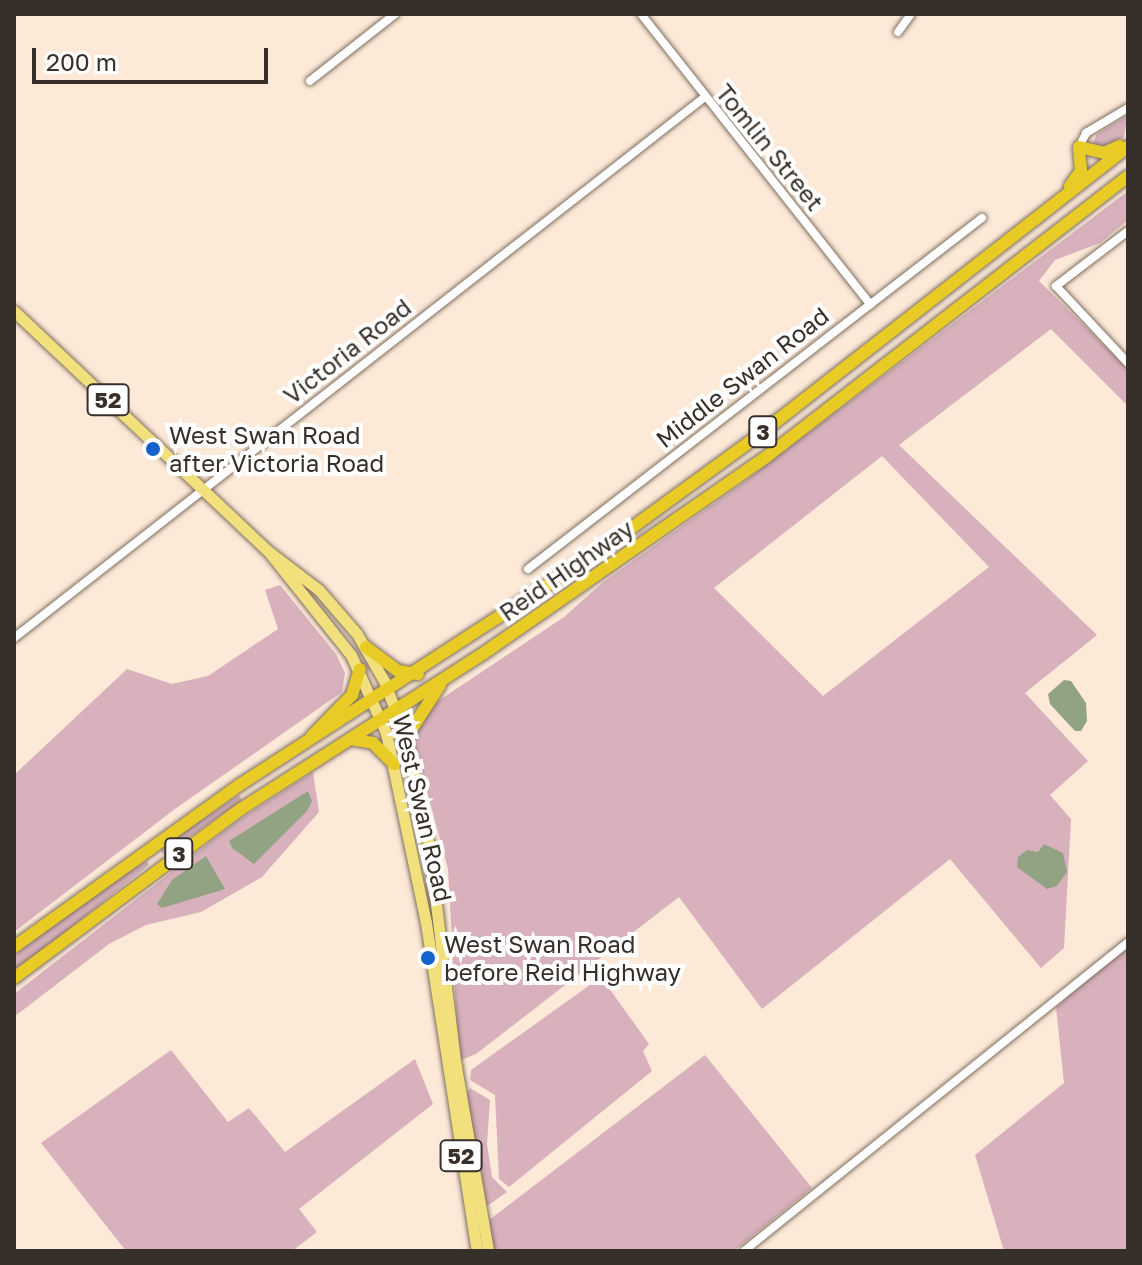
<!DOCTYPE html>
<html>
<head>
<meta charset="utf-8">
<style>
	body { margin:0 }
	#map { position:relative; width:1142px; height:1265px; overflow:hidden; background:#fce9d8; font-family:"Golos Text",sans-serif }
	div>[style] { position:absolute }
	.green>* { inset:0; background:#d8b1bd }
	.water>* { inset:0; background:#91a382 }
	.roads { filter:drop-shadow(0 0 2px #7f6f60) drop-shadow(0 0 2px #7f6f60) }
	.minor>* { height:8px; margin:-4px; padding:0 4px; transform-origin:4px; border-radius:4px; background:#fff }
	.major>* { height:11px; margin:-5.5px; padding:0 5.5px; transform-origin:5.5px; border-radius:5.5px; background:#f1e07c }
	.highway>* { height:12px; margin:-6px; padding:0 6px; transform-origin:6px; border-radius:6px; background:#e8cc25 }
	.dots>* { width:22px; height:22px; translate:-50% -50%; box-sizing:border-box; border:4px solid #fff; border-radius:50% }
	span { translate:-50% -50%; white-space:nowrap; text-align:center; line-height:1.15; -webkit-text-stroke:8px #fff; paint-order:stroke }
	.shield-label span { padding:2px 6px; background:#fff; border:2px solid; border-radius:6px; -webkit-text-stroke-width:0 }
	.shield-label { font-size:22px; color:#37302a; font-weight:700 }
	.street-label { font-size:24px; color:#37302a }
	.poi-label { font-size:24px; color:#37302a }
	.left { translate:0 -50%; text-align:left }
	.frame { position:absolute; inset:0; border:16px solid #37302a; pointer-events:none }
	.scale { position:absolute; left:32px; top:48px; width:236px; height:36px; box-sizing:border-box; border:4px solid #37302a; border-top:0; padding-left:10px; font-size:24px; line-height:28px; white-space:nowrap; color:#37302a; -webkit-text-stroke:6px #fff; paint-order:stroke }
</style>
</head>
<body>
<div id="map">
	<div class="green">
		<div style="clip-path:polygon(1128px 115px,1124px 137px,1101px 148px,1093px 143px,1097px 134px)"></div>
		<div style="clip-path:polygon(evenodd,1128px 191px,1128px 220px,1100px 243px,1055px 260px,1039px 281px,1128px 369px,1128px 406px,1051px 329px,899px 445px,1097px 635px,1025px 693px,1088px 761px,1050px 795px,1071px 819px,1064px 948px,1041px 968px,950px 859px,762px 1009px,679px 897px,476px 1054px,459px 1061px,448px 869px,413px 738px,429px 707px,564px 617px,602px 583px,740px 485px,1128px 191px,882px 456px,989px 567px,823px 696px,714px 588px,882px 456px)"></div>
		<div style="clip-path:polygon(280px 585px,336px 654px,345px 673px,342px 692px,175px 809px,14px 932px,14px 775px,127px 669px,172px 684px,208px 676px,278px 629px,265px 590px)"></div>
		<div style="clip-path:polygon(313px 772px,319px 812px,262px 877px,201px 912px,146px 925px,109px 944px,14px 1017px,14px 994px,236px 822px)"></div>
		<div style="clip-path:polygon(239px 795px,242px 800px,164px 855px,159px 849px)"></div>
		<div style="clip-path:polygon(147px 861px,149px 865px,14px 973px,14px 956px,103px 887px)"></div>
		<div style="clip-path:polygon(1128px 945px,1128px 1251px,1004px 1251px,975px 1155px,1064px 1083px,1056px 1007px)"></div>
		<div style="clip-path:polygon(601px 977px,649px 1044px,643px 1051px,652px 1071px,509px 1187px,499px 1179px,495px 1095px,470px 1080px,471px 1070px)"></div>
		<div style="clip-path:polygon(171px 1050px,228px 1122px,249px 1108px,285px 1152px,415px 1059px,433px 1104px,299px 1209px,317px 1232px,292px 1251px,126px 1251px,41px 1143px)"></div>
		<div style="clip-path:polygon(705px 1055px,812px 1188px,734px 1251px,493px 1251px,489px 1220px)"></div>
		<div style="clip-path:polygon(470px 1088px,490px 1100px,487px 1144px,492px 1177px,507px 1192px,487px 1206px,466px 1094px)"></div>
	</div>
	<div class="water">
		<div style="clip-path:polygon(1064px 680px,1071px 681px,1086px 703px,1087px 721px,1081px 731px,1075px 731px,1050px 704px,1048px 694px)"></div>
		<div style="clip-path:polygon(308px 791px,312px 801px,307px 811px,254px 864px,232px 848px,229px 841px)"></div>
		<div style="clip-path:polygon(1044px 844px,1063px 853px,1067px 872px,1057px 886px,1047px 889px,1017px 867px,1018px 857px,1027px 850px,1038px 852px)"></div>
		<div style="clip-path:polygon(206px 856px,225px 889px,162px 908px,157px 904px,172px 880px)"></div>
	</div>
	<div class="roads">
		<div class="minor">
			<div style="left:641px;top:14px;width:370px;rotate:51.7deg"></div>
			<div style="left:898px;top:32px;width:22px;rotate:-54deg"></div>
			<div style="left:310px;top:81px;width:108px;rotate:-38.2deg"></div>
			<div style="left:1079px;top:147px;width:16px;rotate:-63deg"></div>
			<div style="left:1086px;top:133px;width:49px;rotate:-30.8deg"></div>
			<div style="left:1128px;top:231px;width:91px;rotate:142.6deg"></div>
			<div style="left:1056px;top:286px;width:105px;rotate:46.9deg"></div>
			<div style="left:528px;top:569px;width:574px;rotate:-37.71deg"></div>
			<div style="left:14px;top:638px;width:878px;rotate:-38.06deg"></div>
			<div style="left:744px;top:1251px;width:493px;rotate:-38.8deg"></div>
		</div>
		<div class="major">
			<div style="left:14px;top:311px;width:349px;rotate:43.4deg"></div>
			<div style="left:268px;top:551px;width:64px;rotate:37.4deg"></div>
			<div style="left:319px;top:590px;width:58px;rotate:49.2deg"></div>
			<div style="left:357px;top:634px;width:54px;rotate:60.1deg"></div>
			<div style="left:384px;top:681px;width:61px;rotate:68.9deg"></div>
			<div style="left:406px;top:738px;width:110px;rotate:78deg"></div>
			<div style="left:429px;top:846px;width:217px;rotate:83.1deg"></div>
			<div style="left:455px;top:1061px;width:193px;rotate:80.1deg"></div>
			<div style="left:269px;top:552px;width:132px;rotate:51.5deg"></div>
			<div style="left:351px;top:655px;width:85px;rotate:65.8deg"></div>
			<div style="left:386px;top:733px;width:194px;rotate:78.1deg"></div>
			<div style="left:426px;top:923px;width:332px;rotate:81.2deg"></div>
		</div>
		<div class="highway">
			<div style="left:1070px;top:186px;width:19px;rotate:-54deg"></div>
			<div style="left:1081px;top:171px;width:24px;rotate:-95deg"></div>
			<div style="left:1079px;top:147px;width:26px;rotate:13deg"></div>
			<div style="left:1104px;top:153px;width:17px;rotate:-24deg"></div>
			<div style="left:366px;top:647px;width:40px;rotate:37deg"></div>
			<div style="left:398px;top:671px;width:20px;rotate:9deg"></div>
			<div style="left:312px;top:736px;width:57px;rotate:-45.7deg"></div>
			<div style="left:352px;top:695px;width:27px;rotate:-73deg"></div>
			<div style="left:406px;top:738px;width:63px;rotate:-57.3deg"></div>
			<div style="left:351px;top:739px;width:22px;rotate:10deg"></div>
			<div style="left:373px;top:743px;width:30px;rotate:45deg"></div>
			<div style="left:14px;top:947px;width:279px;rotate:-35.7deg"></div>
			<div style="left:241px;top:784px;width:433px;rotate:-33deg"></div>
			<div style="left:604px;top:548px;width:187px;rotate:-36.1deg"></div>
			<div style="left:755px;top:438px;width:473px;rotate:-38deg"></div>
			<div style="left:14px;top:978px;width:283px;rotate:-36.7deg"></div>
			<div style="left:241px;top:809px;width:289px;rotate:-32.7deg"></div>
			<div style="left:484px;top:653px;width:343px;rotate:-34.8deg"></div>
			<div style="left:766px;top:457px;width:458px;rotate:-37.8deg"></div>
		</div>
	</div>
	<div class="dots">
		<div style="left:153px;top:449px;background:#1562cc"></div>
		<div style="left:428px;top:958px;background:#1562cc"></div>
	</div>
	<div class="shield-label">
		<span style="left:108px;top:400px">52</span>
		<span style="left:763px;top:432px">3</span>
		<span style="left:179px;top:854px">3</span>
		<span style="left:461px;top:1156px">52</span>
	</div>
	<div class="street-label">
		<span style="left:770px;top:147px;rotate:51deg">Tomlin Street</span>
		<span style="left:347px;top:351px;rotate:-38deg">Victoria Road</span>
		<span style="left:742px;top:377px;rotate:-38deg">Middle Swan Road</span>
		<span style="left:566px;top:570px;rotate:-35deg">Reid Highway</span>
		<span style="left:423px;top:808px;rotate:77deg">West Swan Road</span>
	</div>
	<div class="poi-label">
		<span class="left" style="left:169px;top:449px">West Swan Road<br>after Victoria Road</span>
		<span class="left" style="left:444px;top:958px">West Swan Road<br>before Reid Highway</span>
	</div>
	<div class="frame"></div>
	<div class="scale">200 m</div>
</div>
</body>
</html>
